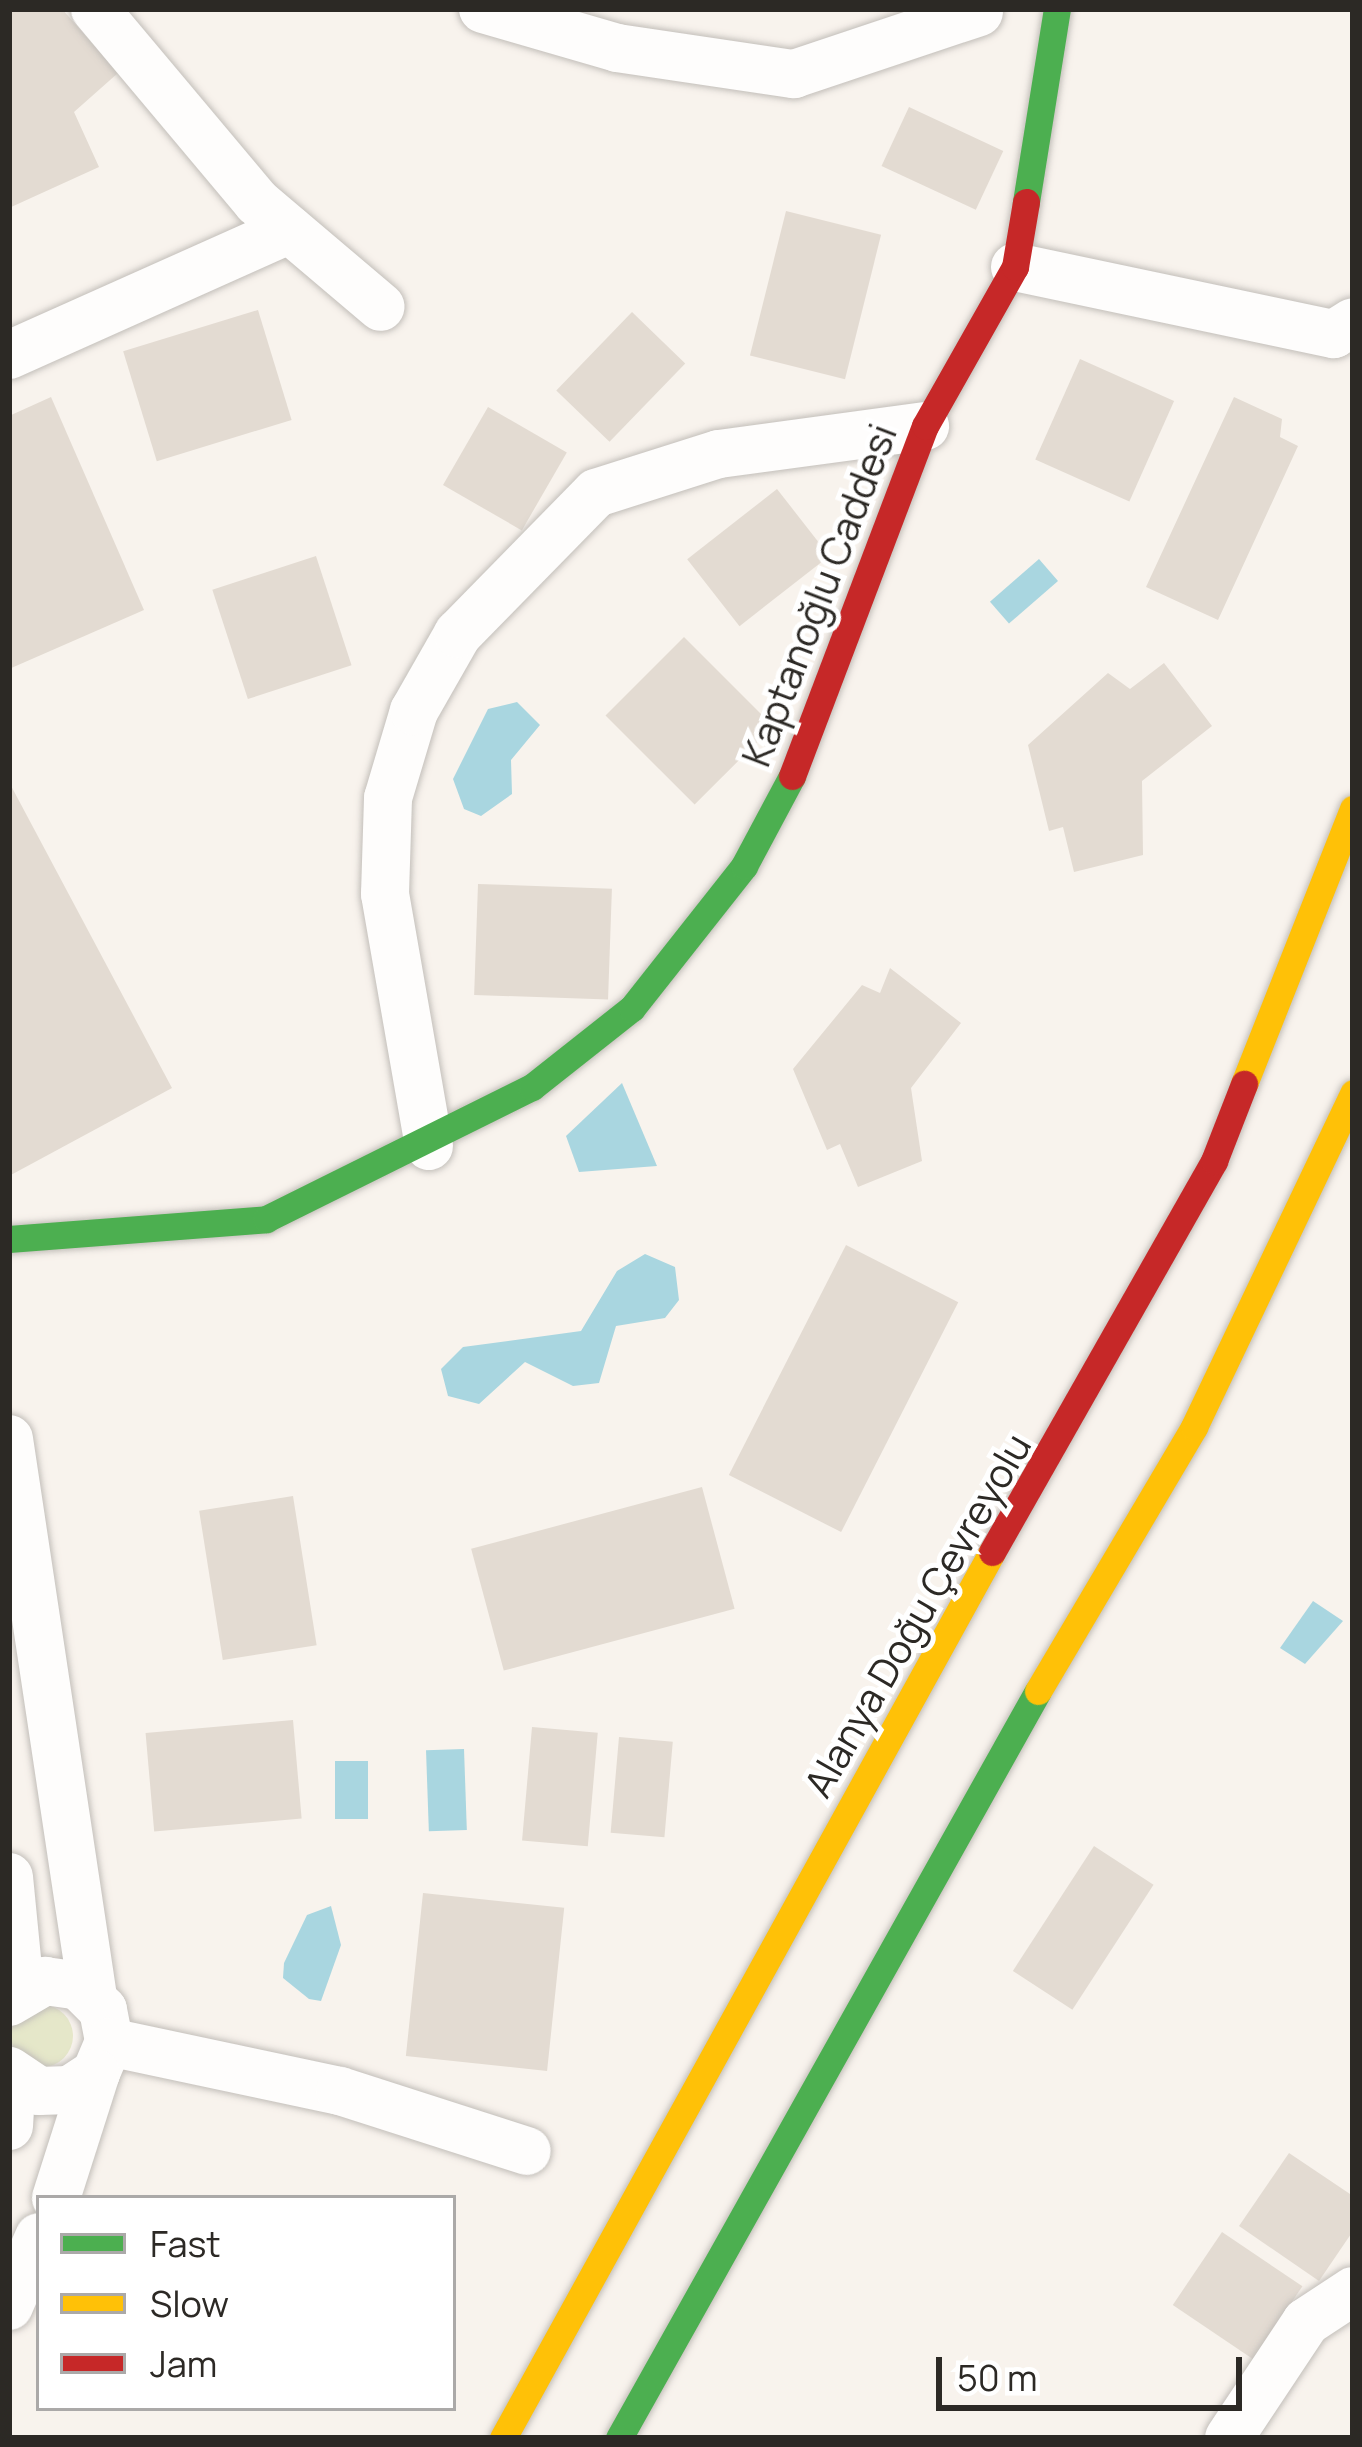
<!DOCTYPE html>
<html>
<head>
<meta charset="utf-8">
<style>
	body { margin:0 }
	#map { position:relative; width:1362px; height:2447px; overflow:hidden; background:#f8f3ed; font-family:Manrope,sans-serif }
	div>[style] { position:absolute }
	.green>* { inset:0; background:#e5e7c9 }
	.round { border-radius:50% }
	.water>* { inset:0; background:#a9d6e0; transform-origin:0 0 }
	.building>* { inset:0; background:#e3dbd2; transform-origin:0 0 }
	.roads { filter:drop-shadow(0 0 3px #c3bfba) drop-shadow(0 0 3px #c3bfba) }
	.street>* { height:48px; margin:-24px; padding:0 24px; transform-origin:24px; border-radius:24px; background:#fefdfc }
	.fast>* { height:27px; margin:-13.5px; padding:0 13.5px; transform-origin:13.5px; border-radius:13.5px; background:#4caf50 }
	.slow>* { height:27px; margin:-13.5px; padding:0 13.5px; transform-origin:13.5px; border-radius:13.5px; background:#ffc107 }
	.jam>* { height:27px; margin:-13.5px; padding:0 13.5px; transform-origin:13.5px; border-radius:13.5px; background:#c62828 }
	span { translate:-50% -50%; white-space:nowrap; text-align:center; line-height:1.15; -webkit-text-stroke:10px #fff; paint-order:stroke }
	.street-label { font-size:39px; color:#2c2925 }
	.frame { position:absolute; inset:0; border:12px solid #2c2925; pointer-events:none }
	.legend { position:absolute; left:36px; top:2195px; width:420px; height:216px; box-sizing:border-box; background:#fff; border:3px solid #aba9a8; margin:0; padding:15px 21px; list-style:none; font-size:36px; color:#2c2925 }
	.legend li { display:flex; align-items:center; gap:24px; height:60px }
	.legend b { width:60px; border:3px solid #aba9a8 }
	.scale { position:absolute; left:936px; top:2357px; width:306px; height:54px; box-sizing:border-box; border:6px solid #2c2925; border-top:0; padding-left:15px; font-size:36px; line-height:42px; white-space:nowrap; color:#2c2925; -webkit-text-stroke:9px #fff; paint-order:stroke }
</style>
</head>
<body>
<div id="map">
	<div class="green">
		<div class="round" style="left:11px;top:2005px;width:62px;height:62px"></div>
	</div>
	<div class="water">
		<div style="left:1039px;top:559px;width:29px;height:65px;rotate:49deg"></div>
		<div style="clip-path:polygon(517px 702px,540px 725px,511px 760px,512px 794px,481px 816px,464px 809px,453px 779px,488px 709px)"></div>
		<div style="clip-path:polygon(622px 1083px,657px 1166px,579px 1172px,566px 1136px)"></div>
		<div style="clip-path:polygon(645px 1254px,675px 1267px,679px 1300px,665px 1318px,616px 1326px,599px 1383px,573px 1386px,525px 1362px,479px 1404px,448px 1396px,441px 1369px,463px 1347px,581px 1331px,617px 1271px)"></div>
		<div style="clip-path:polygon(1313px 1601px,1343px 1621px,1305px 1664px,1280px 1648px)"></div>
		<div style="left:464px;top:1749px;width:81px;height:38px;rotate:88deg"></div>
		<div style="left:335px;top:1761px;width:33px;height:58px"></div>
		<div style="clip-path:polygon(331px 1906px,341px 1945px,321px 2001px,309px 1999px,283px 1978px,284px 1963px,307px 1915px)"></div>
	</div>
	<div class="building">
		<div style="clip-path:polygon(9px 9px,62px 9px,118px 73px,74px 112px,99px 167px,9px 208px)"></div>
		<div style="left:909px;top:107px;width:104px;height:65px;rotate:25deg"></div>
		<div style="left:786px;top:211px;width:98px;height:149px;rotate:14deg"></div>
		<div style="left:258px;top:310px;width:115px;height:141px;rotate:73deg"></div>
		<div style="left:632px;top:312px;width:74px;height:109px;rotate:44deg"></div>
		<div style="left:1080px;top:359px;width:103px;height:110px;rotate:24deg"></div>
		<div style="clip-path:polygon(51px 397px,144px 610px,9px 669px,9px 416px)"></div>
		<div style="clip-path:polygon(1234px 397px,1282px 419px,1280px 437px,1298px 446px,1218px 620px,1146px 587px)"></div>
		<div style="left:488px;top:407px;width:91px;height:90px;rotate:30deg"></div>
		<div style="left:777px;top:489px;width:85px;height:114px;rotate:52deg"></div>
		<div style="left:316px;top:556px;width:115px;height:109px;rotate:72deg"></div>
		<div style="left:684px;top:637px;width:126px;height:111px;rotate:45deg"></div>
		<div style="clip-path:polygon(1164px 663px,1212px 726px,1142px 781px,1143px 855px,1074px 872px,1063px 827px,1049px 831px,1028px 745px,1108px 673px,1130px 689px)"></div>
		<div style="clip-path:polygon(9px 782px,172px 1088px,9px 1176px)"></div>
		<div style="left:478px;top:884px;width:134px;height:111px;rotate:2deg"></div>
		<div style="clip-path:polygon(890px 968px,961px 1023px,911px 1088px,922px 1161px,858px 1187px,840px 1144px,827px 1150px,793px 1069px,862px 985px,880px 993px)"></div>
		<div style="left:846px;top:1245px;width:126px;height:258px;rotate:27deg"></div>
		<div style="left:702px;top:1487px;width:126px;height:239px;rotate:75deg"></div>
		<div style="left:293px;top:1496px;width:151px;height:95px;rotate:81deg"></div>
		<div style="left:293px;top:1720px;width:99px;height:148px;rotate:85deg"></div>
		<div style="left:532px;top:1727px;width:66px;height:114px;rotate:5deg"></div>
		<div style="left:619px;top:1737px;width:54px;height:96px;rotate:5deg"></div>
		<div style="left:1094px;top:1846px;width:71px;height:149px;rotate:33deg"></div>
		<div style="left:423px;top:1893px;width:142px;height:164px;rotate:6deg"></div>
		<div style="clip-path:polygon(1289px 2153px,1353px 2196px,1353px 2231px,1319px 2281px,1239px 2226px)"></div>
		<div style="left:1222px;top:2232px;width:97px;height:88px;rotate:34deg"></div>
	</div>
	<div class="roads">
		<div class="street">
			<div style="left:95px;top:9px;width:252px;rotate:50deg"></div>
			<div style="left:257px;top:202px;width:162px;rotate:40.3deg"></div>
			<div style="left:483px;top:9px;width:140px;rotate:16.2deg"></div>
			<div style="left:617px;top:48px;width:179px;rotate:8.4deg"></div>
			<div style="left:794px;top:74px;width:195px;rotate:-18.5deg"></div>
			<div style="left:1015px;top:267px;width:326px;rotate:11.9deg"></div>
			<div style="left:1334px;top:334px;width:22px;rotate:-32deg"></div>
			<div style="left:9px;top:355px;width:307px;rotate:-24.1deg"></div>
			<div style="left:429px;top:1146px;width:256px;rotate:-99.9deg"></div>
			<div style="left:385px;top:894px;width:96px;rotate:-88.2deg"></div>
			<div style="left:388px;top:798px;width:91px;rotate:-73.4deg"></div>
			<div style="left:414px;top:711px;width:89px;rotate:-60.3deg"></div>
			<div style="left:458px;top:634px;width:197px;rotate:-45.6deg"></div>
			<div style="left:596px;top:493px;width:129px;rotate:-17.6deg"></div>
			<div style="left:719px;top:454px;width:208px;rotate:-7.7deg"></div>
			<div style="left:9px;top:1439px;width:564px;rotate:81.44deg"></div>
			<div style="left:9px;top:1877px;width:114px;rotate:84.4deg"></div>
			<div style="left:9px;top:2002px;width:42px;rotate:-30.3deg"></div>
			<div style="left:45px;top:1981px;width:34px;rotate:8deg"></div>
			<div style="left:79px;top:1986px;width:34px;rotate:45deg"></div>
			<div style="left:103px;top:2010px;width:33px;rotate:79deg"></div>
			<div style="left:109px;top:2042px;width:34px;rotate:113deg"></div>
			<div style="left:96px;top:2073px;width:31px;rotate:147deg"></div>
			<div style="left:70px;top:2090px;width:31px;rotate:178deg"></div>
			<div style="left:39px;top:2091px;width:36px;rotate:-146deg"></div>
			<div style="left:109px;top:2042px;width:236px;rotate:12deg"></div>
			<div style="left:340px;top:2091px;width:196px;rotate:17.8deg"></div>
			<div style="left:9px;top:2126px;width:51px;rotate:-86.6deg"></div>
			<div style="left:56px;top:2198px;width:131px;rotate:-72.3deg"></div>
			<div style="left:9px;top:2306px;width:75px;rotate:-66.5deg"></div>
			<div style="left:1229px;top:2438px;width:139px;rotate:-56.4deg"></div>
			<div style="left:1306px;top:2322px;width:56px;rotate:-33.4deg"></div>
		</div>
		<div class="fast">
			<div style="left:1026px;top:202px;width:195px;rotate:-80.9deg"></div>
			<div style="left:9px;top:1239px;width:258px;rotate:-4.4deg"></div>
			<div style="left:266px;top:1219px;width:297px;rotate:-26.4deg"></div>
			<div style="left:532px;top:1087px;width:127px;rotate:-38.3deg"></div>
			<div style="left:632px;top:1008px;width:181px;rotate:-51.7deg"></div>
			<div style="left:744px;top:866px;width:102px;rotate:-61.9deg"></div>
			<div style="left:619px;top:2438px;width:856px;rotate:-60.71deg"></div>
		</div>
		<div class="slow">
			<div style="left:1244px;top:1084px;width:296px;rotate:-68.4deg"></div>
			<div style="left:1038px;top:1691px;width:307px;rotate:-59.4deg"></div>
			<div style="left:1194px;top:1427px;width:370px;rotate:-64.5deg"></div>
			<div style="left:503px;top:2438px;width:1012px;rotate:-61.1deg"></div>
		</div>
		<div class="jam">
			<div style="left:792px;top:776px;width:374px;rotate:-69.2deg"></div>
			<div style="left:925px;top:426px;width:183px;rotate:-60.5deg"></div>
			<div style="left:1015px;top:267px;width:66px;rotate:-80.4deg"></div>
			<div style="left:992px;top:1552px;width:450px;rotate:-60.4deg"></div>
			<div style="left:1214px;top:1161px;width:83px;rotate:-68.7deg"></div>
		</div>
	</div>
	<div class="street-label">
		<span style="left:819px;top:595px;rotate:-69deg">Kaptanoğlu Caddesi</span>
		<span style="left:917px;top:1615px;rotate:-60deg">Alanya Doğu Çevreyolu</span>
	</div>
	<div class="frame"></div>
	<ul class="legend">
	<li><b style="height:15px;background:#4caf50"></b>Fast</li>
	<li><b style="height:15px;background:#ffc107"></b>Slow</li>
	<li><b style="height:15px;background:#c62828"></b>Jam</li>
	</ul>
	<div class="scale">50 m</div>
</div>
</body>
</html>
